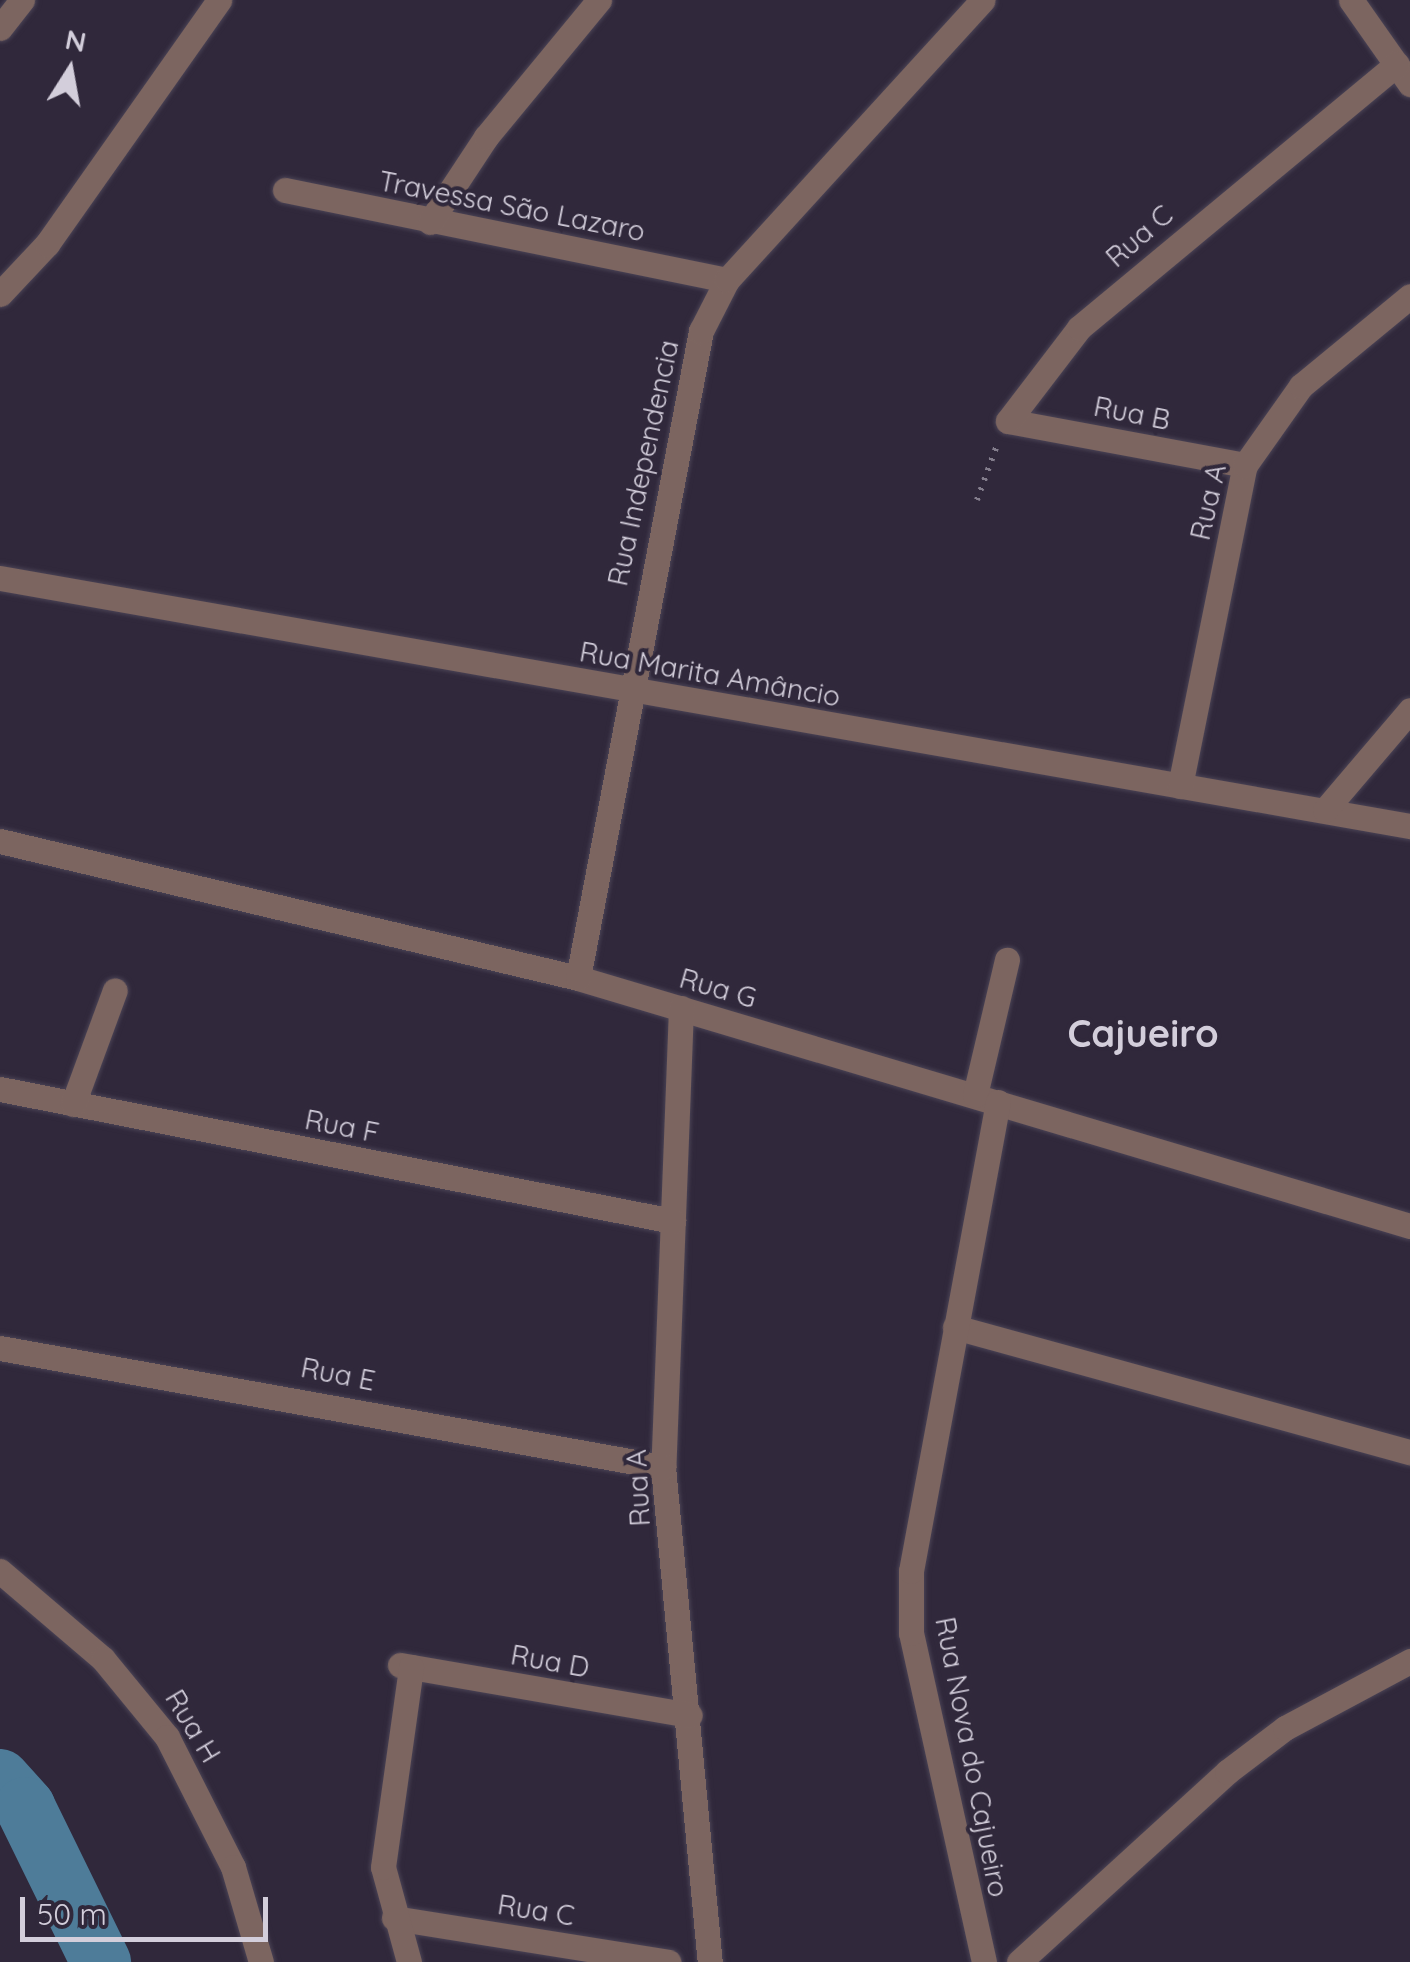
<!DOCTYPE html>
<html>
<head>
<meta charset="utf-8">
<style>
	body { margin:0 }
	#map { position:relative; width:1410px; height:1962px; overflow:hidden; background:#30283b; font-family:Quicksand,sans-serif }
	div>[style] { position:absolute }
	.river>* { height:60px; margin:-30px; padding:0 30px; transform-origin:30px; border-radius:30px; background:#4e7c99 }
	.path>* { height:6px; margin-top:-3px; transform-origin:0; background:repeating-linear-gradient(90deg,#837d8c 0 2.5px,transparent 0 10.5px) }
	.roads { filter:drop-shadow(0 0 2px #4a4355) drop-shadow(0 0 2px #4a4355) }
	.minor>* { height:25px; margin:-12.5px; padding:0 12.5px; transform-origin:12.5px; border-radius:12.5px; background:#7c6560 }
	span { translate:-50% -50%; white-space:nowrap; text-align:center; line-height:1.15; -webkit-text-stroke:8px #30283b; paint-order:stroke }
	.street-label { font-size:28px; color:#d3cedb }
	.district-label { font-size:38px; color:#d3cedb; font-weight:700 }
	.north { position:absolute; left:20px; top:20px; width:100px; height:100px; -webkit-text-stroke:8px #30283b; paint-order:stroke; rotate:11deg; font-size:28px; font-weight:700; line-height:40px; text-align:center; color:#d3cedb }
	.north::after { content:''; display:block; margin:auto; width:35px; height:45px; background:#d3cedb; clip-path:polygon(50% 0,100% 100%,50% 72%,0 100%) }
	.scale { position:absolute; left:20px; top:1897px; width:248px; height:45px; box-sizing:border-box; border:5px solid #d3cedb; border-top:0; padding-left:12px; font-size:30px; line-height:35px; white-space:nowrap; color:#d3cedb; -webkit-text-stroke:8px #30283b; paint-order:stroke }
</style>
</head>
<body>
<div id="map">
	<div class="river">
		<div style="left:0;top:1779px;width:38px;rotate:48deg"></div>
		<div style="left:25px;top:1807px;width:173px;rotate:63.9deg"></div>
	</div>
	<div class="path">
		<div style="left:977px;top:500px;width:59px;rotate:-70deg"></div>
	</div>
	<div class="roads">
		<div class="minor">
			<div style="left:1351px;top:0;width:103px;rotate:54.9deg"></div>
			<div style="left:0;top:28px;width:36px;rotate:-52deg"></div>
			<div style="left:285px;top:190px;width:451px;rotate:11.5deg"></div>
			<div style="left:430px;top:222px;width:102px;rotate:-56.6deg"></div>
			<div style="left:486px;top:137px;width:178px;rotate:-50.5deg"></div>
			<div style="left:0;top:294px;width:69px;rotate:-46.8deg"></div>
			<div style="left:47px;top:244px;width:299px;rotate:-54.8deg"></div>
			<div style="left:1245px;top:465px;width:241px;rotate:-169.5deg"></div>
			<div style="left:1008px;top:421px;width:117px;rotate:-52.6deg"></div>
			<div style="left:1079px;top:328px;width:413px;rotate:-39.7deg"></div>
			<div style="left:0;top:578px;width:1432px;rotate:9.98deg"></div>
			<div style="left:1180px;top:786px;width:328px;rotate:-78.6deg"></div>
			<div style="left:1245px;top:465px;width:97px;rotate:-54.7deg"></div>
			<div style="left:1301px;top:386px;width:141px;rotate:-39.5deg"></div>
			<div style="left:1325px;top:810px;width:131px;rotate:-49.6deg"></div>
			<div style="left:0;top:841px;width:594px;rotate:13.33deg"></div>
			<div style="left:578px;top:978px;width:868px;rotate:16.6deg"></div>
			<div style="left:578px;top:978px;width:659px;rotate:-79.24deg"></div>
			<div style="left:701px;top:331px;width:57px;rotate:-63deg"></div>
			<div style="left:727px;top:280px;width:379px;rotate:-47.6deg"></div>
			<div style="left:681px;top:1008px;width:459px;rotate:92.2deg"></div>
			<div style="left:663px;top:1467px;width:497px;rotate:84.6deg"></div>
			<div style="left:0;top:1089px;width:686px;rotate:11.1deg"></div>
			<div style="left:975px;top:1095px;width:139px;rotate:-76.7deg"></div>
			<div style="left:73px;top:1104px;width:121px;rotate:-69.8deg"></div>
			<div style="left:955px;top:1327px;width:472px;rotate:15.4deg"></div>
			<div style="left:0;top:1348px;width:674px;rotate:10.18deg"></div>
			<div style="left:0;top:1571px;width:135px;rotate:40.5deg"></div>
			<div style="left:103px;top:1659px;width:101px;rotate:50.6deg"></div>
			<div style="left:167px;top:1737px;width:146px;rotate:63.1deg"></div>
			<div style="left:233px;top:1867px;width:99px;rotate:73.6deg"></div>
			<div style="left:400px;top:1665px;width:294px;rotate:9.8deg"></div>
			<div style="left:394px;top:1918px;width:278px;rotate:9.1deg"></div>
			<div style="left:409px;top:1962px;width:98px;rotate:-105.3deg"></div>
			<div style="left:383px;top:1867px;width:202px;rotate:-82deg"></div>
			<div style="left:984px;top:1962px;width:337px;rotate:-102.5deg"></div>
			<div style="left:911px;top:1633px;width:62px;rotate:-90deg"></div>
			<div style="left:911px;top:1571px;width:477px;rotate:-79.5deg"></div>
			<div style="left:1019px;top:1962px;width:282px;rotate:-42.4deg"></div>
			<div style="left:1227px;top:1772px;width:73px;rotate:-37.2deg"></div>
			<div style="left:1285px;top:1728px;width:142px;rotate:-28.2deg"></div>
		</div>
	</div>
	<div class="street-label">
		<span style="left:512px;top:206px;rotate:11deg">Travessa São Lazaro</span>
		<span style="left:1139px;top:236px;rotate:-41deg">Rua C</span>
		<span style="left:1132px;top:413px;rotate:11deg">Rua B</span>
		<span style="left:643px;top:463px;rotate:-78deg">Rua Independencia</span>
		<span style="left:1208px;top:502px;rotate:-77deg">Rua A</span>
		<span style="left:710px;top:674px;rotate:10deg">Rua Marita Amâncio</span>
		<span style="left:718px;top:988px;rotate:16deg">Rua G</span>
		<span style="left:342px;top:1126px;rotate:11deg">Rua F</span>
		<span style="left:338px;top:1374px;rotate:11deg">Rua E</span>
		<span style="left:638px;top:1488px;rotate:-93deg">Rua A</span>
		<span style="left:550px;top:1661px;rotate:10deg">Rua D</span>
		<span style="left:193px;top:1726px;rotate:59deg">Rua H</span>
		<span style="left:972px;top:1757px;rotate:79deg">Rua Nova do Cajueiro</span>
		<span style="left:536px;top:1910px;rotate:9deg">Rua C</span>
	</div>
	<div class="district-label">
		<span style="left:1143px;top:1034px">Cajueiro</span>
	</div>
	<div class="north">N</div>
	<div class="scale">50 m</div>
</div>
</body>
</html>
